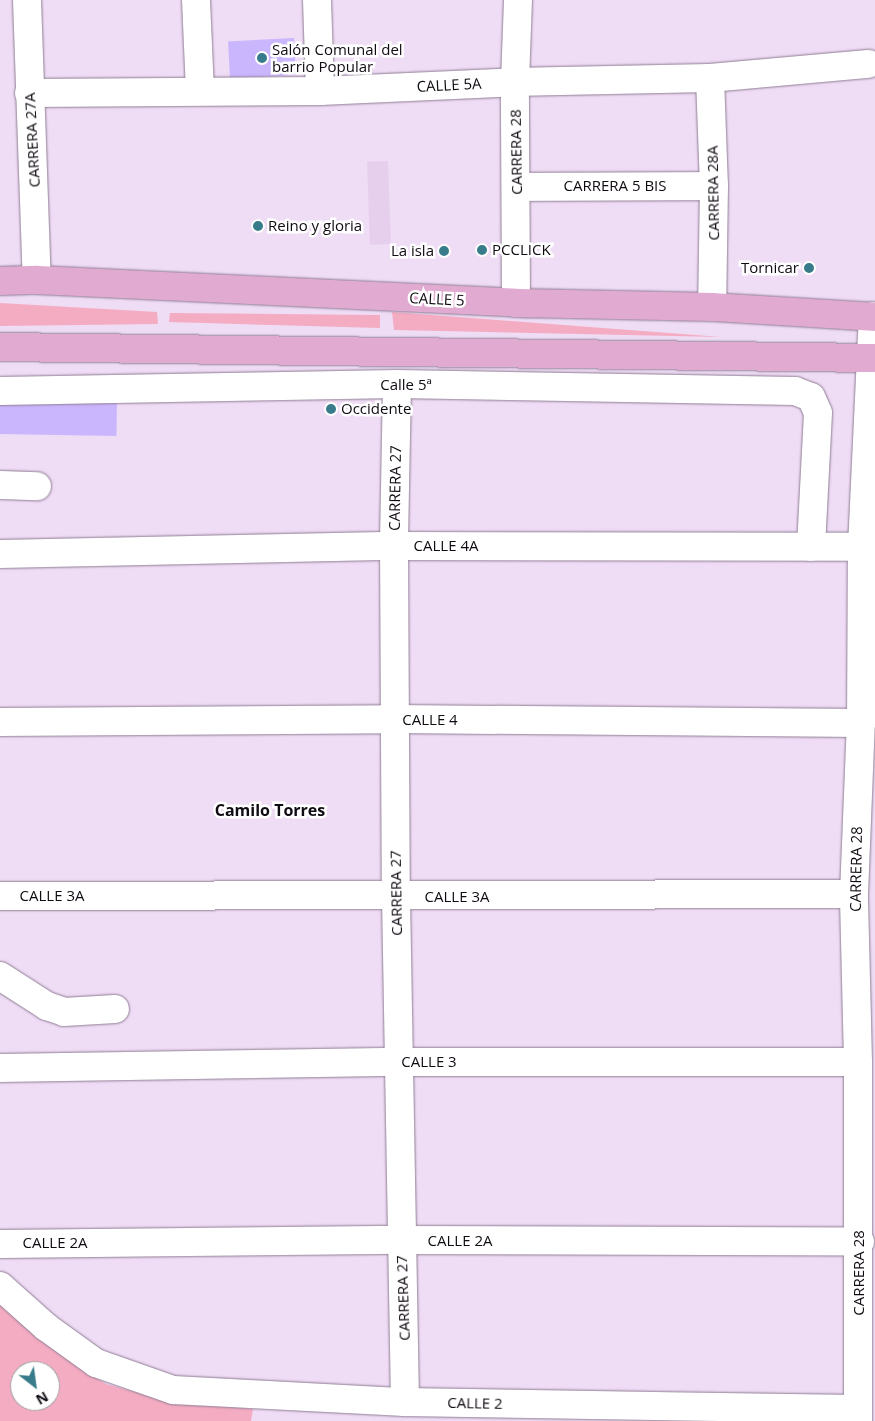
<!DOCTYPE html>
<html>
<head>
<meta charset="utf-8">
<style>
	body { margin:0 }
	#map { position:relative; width:875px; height:1421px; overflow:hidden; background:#efdcf5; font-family:"Open Sans",sans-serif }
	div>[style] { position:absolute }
	.built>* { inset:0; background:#e6cfed; transform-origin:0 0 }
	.green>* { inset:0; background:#f4acc2 }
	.building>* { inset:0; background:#cab6fd; transform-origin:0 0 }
	.roads { filter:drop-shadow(0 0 1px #8f7e94) drop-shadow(0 0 1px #8f7e94) }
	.minor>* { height:28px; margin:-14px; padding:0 14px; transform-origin:14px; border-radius:14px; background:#fff }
	.major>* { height:28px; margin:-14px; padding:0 14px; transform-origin:14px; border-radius:14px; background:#e1aad1 }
	.dots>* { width:14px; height:14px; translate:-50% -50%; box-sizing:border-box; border:2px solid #fff; border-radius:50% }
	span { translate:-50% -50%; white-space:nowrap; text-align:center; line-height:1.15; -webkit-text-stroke:5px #fff; paint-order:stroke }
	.poi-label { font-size:15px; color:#100a12 }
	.left { translate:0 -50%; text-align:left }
	.right { translate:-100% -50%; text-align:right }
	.street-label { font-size:15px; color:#100a12 }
	.neighbourhood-label { font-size:16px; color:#100a12; font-weight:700 }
	.north { position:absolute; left:10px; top:1361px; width:50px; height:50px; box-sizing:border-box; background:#fff; border:1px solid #9f9da0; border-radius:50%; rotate:150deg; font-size:14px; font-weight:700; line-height:20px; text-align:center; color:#100a12 }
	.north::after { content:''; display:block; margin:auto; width:18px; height:22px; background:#387c8b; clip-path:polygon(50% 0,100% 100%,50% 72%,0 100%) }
</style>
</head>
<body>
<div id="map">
	<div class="built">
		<div style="left:388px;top:161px;width:83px;height:21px;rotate:88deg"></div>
	</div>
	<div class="green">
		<div style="clip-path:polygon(0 303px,157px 312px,158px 324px,0 326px)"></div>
		<div style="clip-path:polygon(392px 312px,721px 337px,394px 330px)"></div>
		<div style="clip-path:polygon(170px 313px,380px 315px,380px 328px,169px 322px)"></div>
		<div style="clip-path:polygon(evenodd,0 1302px,65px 1358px,106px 1384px,165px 1400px,253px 1409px,251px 1421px,0 1421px,0 1302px,20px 1371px,50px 1371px,50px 1401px,20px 1401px,20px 1371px)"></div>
	</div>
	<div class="building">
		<div style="left:294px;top:38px;width:37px;height:66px;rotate:87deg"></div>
		<div style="left:0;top:401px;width:117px;height:33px;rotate:1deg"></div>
	</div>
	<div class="roads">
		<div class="minor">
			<div style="left:27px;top:0;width:280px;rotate:88deg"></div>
			<div style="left:196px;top:0;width:91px;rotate:87.5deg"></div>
			<div style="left:317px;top:0;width:91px;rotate:88.1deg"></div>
			<div style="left:710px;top:78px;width:108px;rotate:87.9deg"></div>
			<div style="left:714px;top:186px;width:121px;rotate:90.9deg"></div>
			<div style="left:29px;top:93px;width:291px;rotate:-0.4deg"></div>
			<div style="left:320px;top:91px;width:195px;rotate:-2.6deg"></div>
			<div style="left:515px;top:82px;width:195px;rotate:-1.2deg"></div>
			<div style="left:710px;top:78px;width:159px;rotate:-5.1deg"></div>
			<div style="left:516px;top:187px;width:198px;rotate:-0.3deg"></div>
			<div style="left:516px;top:303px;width:221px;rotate:-90.3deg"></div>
			<div style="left:515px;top:82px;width:82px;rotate:-87.9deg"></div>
			<div style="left:397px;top:384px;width:162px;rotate:91.1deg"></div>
			<div style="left:394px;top:546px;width:351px;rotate:89.7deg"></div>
			<div style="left:396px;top:897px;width:505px;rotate:88.98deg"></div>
			<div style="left:0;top:391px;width:397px;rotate:-1deg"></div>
			<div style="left:397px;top:384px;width:398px;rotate:1deg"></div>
			<div style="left:795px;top:391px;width:17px;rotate:21deg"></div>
			<div style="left:811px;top:397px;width:17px;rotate:66deg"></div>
			<div style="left:818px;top:413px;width:134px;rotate:93deg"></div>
			<div style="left:0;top:485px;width:37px;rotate:2deg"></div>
			<div style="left:0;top:554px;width:394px;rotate:-1.2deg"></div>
			<div style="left:394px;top:546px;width:468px;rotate:0.1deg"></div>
			<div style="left:0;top:722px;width:395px;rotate:-0.4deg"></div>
			<div style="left:395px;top:719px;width:466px;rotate:0.5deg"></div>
			<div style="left:0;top:896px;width:854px;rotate:-0.13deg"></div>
			<div style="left:0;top:976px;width:56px;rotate:32.6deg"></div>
			<div style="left:47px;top:1006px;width:18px;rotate:19deg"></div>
			<div style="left:64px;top:1012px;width:51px;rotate:-3.4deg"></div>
			<div style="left:0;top:1068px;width:399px;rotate:-0.9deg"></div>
			<div style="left:399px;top:1062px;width:459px"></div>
			<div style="left:0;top:1244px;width:401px;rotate:-0.6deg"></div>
			<div style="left:401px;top:1240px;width:459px;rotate:0.2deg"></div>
			<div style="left:0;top:1286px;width:62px;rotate:41.7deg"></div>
			<div style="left:46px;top:1327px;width:62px;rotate:35.8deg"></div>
			<div style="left:96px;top:1363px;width:82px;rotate:19.3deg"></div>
			<div style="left:173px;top:1390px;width:232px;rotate:3deg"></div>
			<div style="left:405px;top:1402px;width:453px;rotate:0.9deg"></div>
			<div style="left:858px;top:1421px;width:359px;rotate:-90deg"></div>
			<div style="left:858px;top:1062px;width:168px;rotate:-91.4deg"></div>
			<div style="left:854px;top:894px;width:171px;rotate:-87.7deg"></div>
			<div style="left:861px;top:723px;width:176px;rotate:-89.7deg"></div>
			<div style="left:862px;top:547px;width:231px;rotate:-87.3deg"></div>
		</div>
		<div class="major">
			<div style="left:0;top:281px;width:37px;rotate:-2deg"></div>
			<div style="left:37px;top:280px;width:480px;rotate:2.7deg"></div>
			<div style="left:516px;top:303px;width:196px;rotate:1.2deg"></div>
			<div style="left:712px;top:307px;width:163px;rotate:3.5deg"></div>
			<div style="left:0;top:347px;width:875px;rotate:0.72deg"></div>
		</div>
	</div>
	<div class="dots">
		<div style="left:262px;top:58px;background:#387c8b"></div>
		<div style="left:258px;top:226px;background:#387c8b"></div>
		<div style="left:482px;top:250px;background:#387c8b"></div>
		<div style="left:444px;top:251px;background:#387c8b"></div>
		<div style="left:809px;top:268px;background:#387c8b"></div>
		<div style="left:331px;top:409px;background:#387c8b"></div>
	</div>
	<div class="poi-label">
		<span class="left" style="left:272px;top:58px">Salón Comunal del<br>barrio Popular</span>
		<span class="left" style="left:268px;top:226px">Reino y gloria</span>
		<span class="left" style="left:492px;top:250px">PCCLICK</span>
		<span class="right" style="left:434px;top:251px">La isla</span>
		<span class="right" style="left:799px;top:268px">Tornicar</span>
		<span class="left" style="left:341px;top:409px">Occidente</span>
	</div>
	<div class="street-label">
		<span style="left:449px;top:85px;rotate:-3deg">CALLE 5A</span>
		<span style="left:32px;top:140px;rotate:-93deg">CARRERA 27A</span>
		<span style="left:516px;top:152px;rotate:-91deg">CARRERA 28</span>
		<span style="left:615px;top:186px">CARRERA 5 BIS</span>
		<span style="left:713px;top:193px;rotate:-91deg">CARRERA 28A</span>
		<span style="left:437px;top:299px;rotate:3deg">CALLE 5</span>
		<span style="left:406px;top:385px">Calle 5ª</span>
		<span style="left:395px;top:488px;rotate:-89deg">CARRERA 27</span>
		<span style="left:446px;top:546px">CALLE 4A</span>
		<span style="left:430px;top:720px">CALLE 4</span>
		<span style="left:856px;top:869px;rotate:-89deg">CARRERA 28</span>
		<span style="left:396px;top:893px;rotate:-91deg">CARRERA 27</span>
		<span style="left:52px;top:896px">CALLE 3A</span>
		<span style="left:457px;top:897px">CALLE 3A</span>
		<span style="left:429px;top:1062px">CALLE 3</span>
		<span style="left:460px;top:1241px">CALLE 2A</span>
		<span style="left:55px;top:1243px">CALLE 2A</span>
		<span style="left:859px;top:1273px;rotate:-90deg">CARRERA 28</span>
		<span style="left:403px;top:1298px;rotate:-92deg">CARRERA 27</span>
		<span style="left:475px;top:1403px;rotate:1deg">CALLE 2</span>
	</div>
	<div class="neighbourhood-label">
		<span style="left:270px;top:810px">Camilo Torres</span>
	</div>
	<div class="north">N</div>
</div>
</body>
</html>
